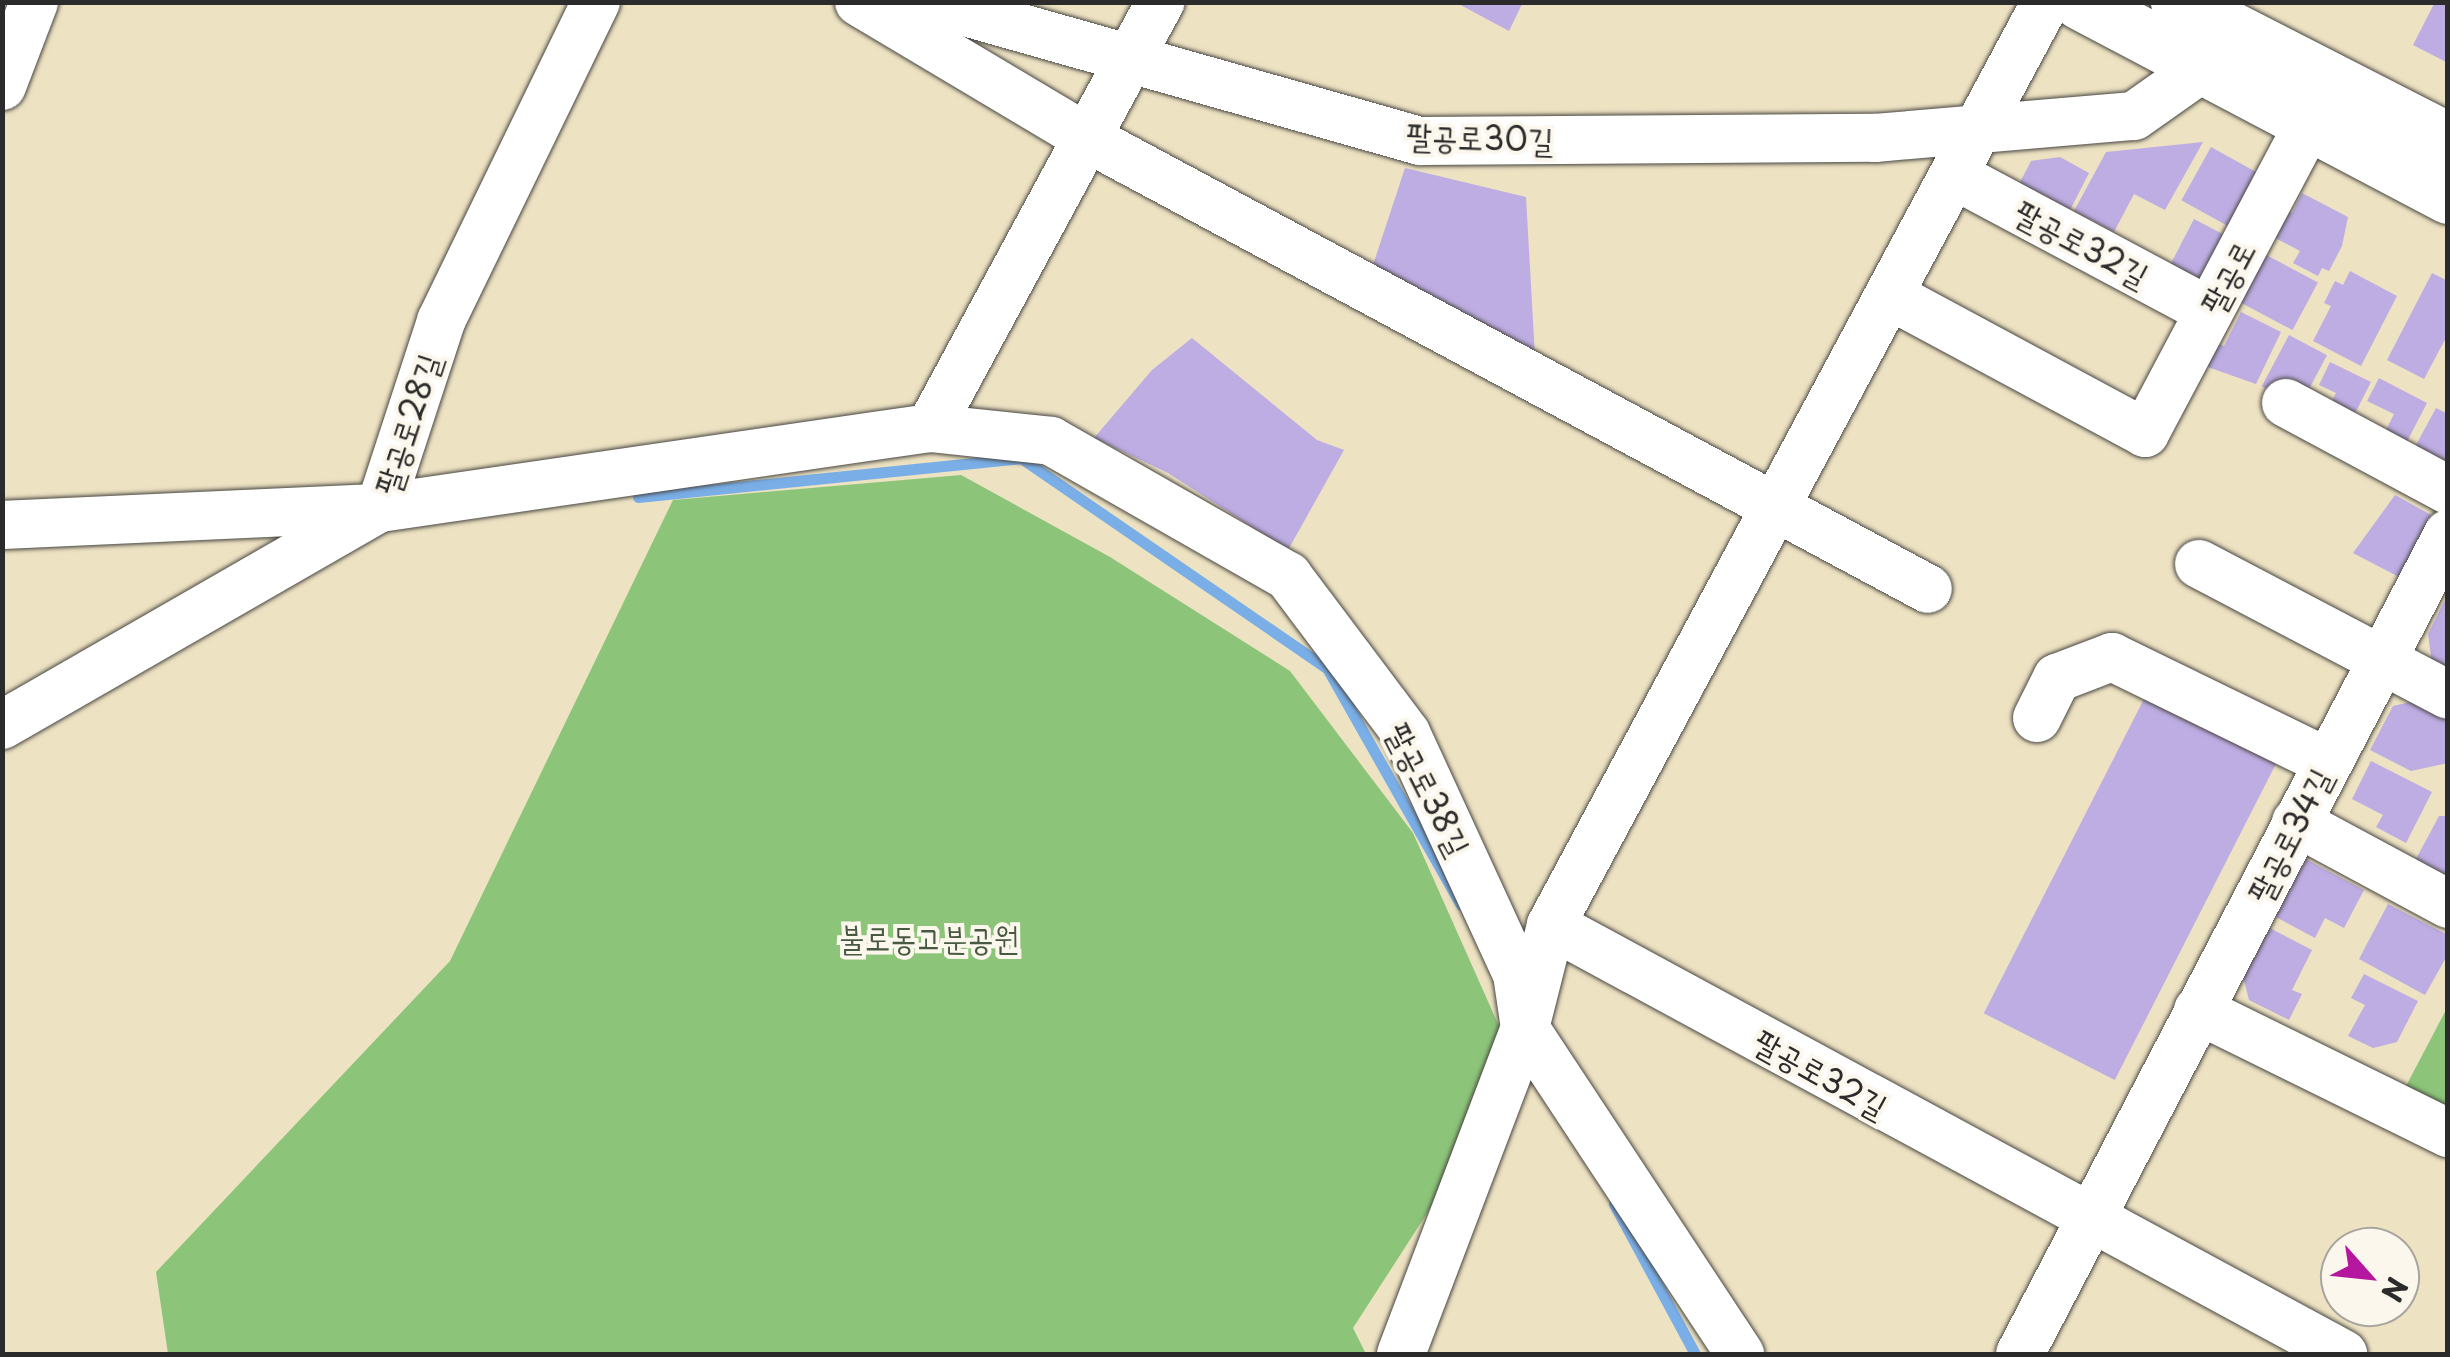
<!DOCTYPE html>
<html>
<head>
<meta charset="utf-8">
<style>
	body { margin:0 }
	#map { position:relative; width:2450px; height:1357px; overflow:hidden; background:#ede2c2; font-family:"Playpen Sans","Poor Story",sans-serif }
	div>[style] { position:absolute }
	.green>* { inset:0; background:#8cc579 }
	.stream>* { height:11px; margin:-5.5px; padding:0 5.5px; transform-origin:5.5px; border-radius:5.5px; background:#7aaee7 }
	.building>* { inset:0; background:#beade3; transform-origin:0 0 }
	.roads { filter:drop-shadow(0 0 2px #484642) drop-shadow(0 0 2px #484642) }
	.minor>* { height:48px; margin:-24px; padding:0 24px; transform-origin:24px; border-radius:24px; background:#fff }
	.major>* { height:55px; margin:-27.5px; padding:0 27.5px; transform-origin:27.5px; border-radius:27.5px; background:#fff }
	span { translate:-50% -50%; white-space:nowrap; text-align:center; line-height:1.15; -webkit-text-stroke:8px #fbf7ec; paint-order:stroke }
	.street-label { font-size:32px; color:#2b2b2b }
	.park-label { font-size:32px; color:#485942 }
	.frame { position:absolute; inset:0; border:5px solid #2b2b2b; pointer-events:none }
	.north { position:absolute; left:2320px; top:1227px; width:100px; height:100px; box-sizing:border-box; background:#fbf7ec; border:2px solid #a8a59f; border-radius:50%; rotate:117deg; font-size:28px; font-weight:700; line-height:40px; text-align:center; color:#2b2b2b }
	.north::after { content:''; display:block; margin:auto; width:35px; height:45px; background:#b5179e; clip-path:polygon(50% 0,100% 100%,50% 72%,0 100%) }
</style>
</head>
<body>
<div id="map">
	<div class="green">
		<div style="clip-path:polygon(961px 475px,1110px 557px,1290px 671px,1413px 833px,1519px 1071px,1353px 1328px,1366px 1354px,168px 1354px,156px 1272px,450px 961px,673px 500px)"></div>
		<div style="clip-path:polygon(2447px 1008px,2447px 1133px,2395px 1107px)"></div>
	</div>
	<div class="stream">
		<div style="left:638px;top:497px;width:385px;rotate:-5.8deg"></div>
		<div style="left:1021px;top:458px;width:371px;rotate:34.5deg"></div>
		<div style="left:1327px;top:668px;width:272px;rotate:60.5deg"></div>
		<div style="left:1614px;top:1204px;width:170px;rotate:61.6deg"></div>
	</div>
	<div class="building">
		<div style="clip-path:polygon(1455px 2px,1523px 2px,1509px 31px)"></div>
		<div style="clip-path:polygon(2435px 2px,2448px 2px,2448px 63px,2413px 45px)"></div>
		<div style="clip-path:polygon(2203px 142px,2165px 210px,2134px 194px,2114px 232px,2074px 211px,2106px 152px)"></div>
		<div style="left:2211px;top:147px;width:70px;height:61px;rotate:29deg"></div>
		<div style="clip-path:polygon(2060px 157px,2089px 173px,2065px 220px,2018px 186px,2031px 161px)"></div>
		<div style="clip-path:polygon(1405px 168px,1526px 197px,1535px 356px,1370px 274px)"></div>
		<div style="clip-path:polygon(2302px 193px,2348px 217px,2342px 246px,2329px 271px,2322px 268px,2318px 276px,2293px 263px,2300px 251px,2266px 233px,2280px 207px,2292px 213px)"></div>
		<div style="clip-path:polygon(2194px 219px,2234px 240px,2210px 283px,2166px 273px)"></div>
		<div style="left:2257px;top:250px;width:69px;height:54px;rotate:28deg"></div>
		<div style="clip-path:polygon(2350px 271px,2397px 296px,2361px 366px,2313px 341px,2331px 306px,2324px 303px,2335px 281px,2343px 285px)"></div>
		<div style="clip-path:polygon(2432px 273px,2448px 281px,2448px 334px,2424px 379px,2387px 360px)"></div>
		<div style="clip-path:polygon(2241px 312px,2281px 332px,2256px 384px,2202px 365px,2214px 342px,2224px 346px)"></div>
		<div style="left:2289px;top:335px;width:43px;height:58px;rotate:28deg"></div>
		<div style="clip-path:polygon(1192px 338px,1317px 440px,1344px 450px,1288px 550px,1168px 473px,1094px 438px,1152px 370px)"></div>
		<div style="clip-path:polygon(2330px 362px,2371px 382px,2346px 431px,2322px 419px,2336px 393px,2319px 385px)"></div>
		<div style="clip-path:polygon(2379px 378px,2427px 403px,2398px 459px,2377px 448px,2394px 414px,2367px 401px)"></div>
		<div style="clip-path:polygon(2436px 408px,2448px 414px,2448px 484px,2409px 458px)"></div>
		<div style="clip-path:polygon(2395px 495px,2431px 515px,2399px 577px,2353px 553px)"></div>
		<div style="clip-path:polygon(2448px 594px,2448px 671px,2432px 664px,2428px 634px)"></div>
		<div style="left:2145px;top:697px;width:147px;height:355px;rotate:27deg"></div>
		<div style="clip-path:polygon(2423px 699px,2448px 711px,2448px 763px,2411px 771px,2370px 750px,2393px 706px)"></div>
		<div style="clip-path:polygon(2371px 761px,2432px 792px,2406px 843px,2376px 827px,2383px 815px,2352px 799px)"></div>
		<div style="clip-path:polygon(2439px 816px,2448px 816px,2448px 876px,2416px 859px)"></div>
		<div style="clip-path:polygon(2304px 858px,2364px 890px,2344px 928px,2325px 918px,2315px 938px,2274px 916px)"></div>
		<div style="clip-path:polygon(2388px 904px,2448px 935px,2448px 954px,2425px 995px,2359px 959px)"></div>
		<div style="clip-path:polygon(2264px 925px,2312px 950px,2292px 990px,2302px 994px,2289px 1020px,2249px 1000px,2241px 969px)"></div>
		<div style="clip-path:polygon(2364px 974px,2418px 1001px,2397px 1042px,2373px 1048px,2348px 1036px,2365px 1005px,2351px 998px)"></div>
	</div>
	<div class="roads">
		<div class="minor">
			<div style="left:859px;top:2px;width:265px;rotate:30.8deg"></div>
			<div style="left:1087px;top:138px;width:954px;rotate:28.2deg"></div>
			<div style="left:930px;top:2px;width:509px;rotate:15.84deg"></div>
			<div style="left:1420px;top:141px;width:455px;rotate:-0.4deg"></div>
			<div style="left:1875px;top:138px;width:260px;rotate:-4.9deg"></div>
			<div style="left:2134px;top:116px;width:87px;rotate:-35.2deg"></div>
			<div style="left:2px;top:86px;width:90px;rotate:-69.1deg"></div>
			<div style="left:1954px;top:175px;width:289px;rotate:28.1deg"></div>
			<div style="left:1889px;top:295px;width:291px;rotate:28.3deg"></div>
			<div style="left:2145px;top:433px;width:352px;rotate:-62.1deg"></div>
			<div style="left:2286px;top:403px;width:184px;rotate:28.2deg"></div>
			<div style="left:930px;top:428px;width:484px;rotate:-61.6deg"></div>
			<div style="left:2px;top:525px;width:378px;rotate:-2.6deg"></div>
			<div style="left:380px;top:508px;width:556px;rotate:-8.28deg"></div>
			<div style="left:930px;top:428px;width:122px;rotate:6.1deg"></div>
			<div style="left:1051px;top:441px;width:273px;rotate:29.7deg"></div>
			<div style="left:1288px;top:576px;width:196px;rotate:53.1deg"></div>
			<div style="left:1406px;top:733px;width:265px;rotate:65.3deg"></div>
			<div style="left:1517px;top:974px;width:55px;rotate:81.6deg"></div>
			<div style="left:1525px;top:1028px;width:391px;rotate:56.6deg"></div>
			<div style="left:2199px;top:564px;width:281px;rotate:27.7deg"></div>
			<div style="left:2037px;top:718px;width:45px;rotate:-63.4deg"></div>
			<div style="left:2057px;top:678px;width:59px;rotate:-20.9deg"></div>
			<div style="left:2112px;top:657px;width:239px;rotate:26deg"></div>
			<div style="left:2px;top:725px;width:436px;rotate:-29.9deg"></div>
			<div style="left:380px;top:508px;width:197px;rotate:-71.9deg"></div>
			<div style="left:441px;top:321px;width:355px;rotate:-64.1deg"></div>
			<div style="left:2296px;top:822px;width:173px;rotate:28.3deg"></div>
			<div style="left:1551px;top:925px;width:901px;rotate:28.44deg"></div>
			<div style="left:2198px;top:1010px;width:279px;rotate:26.2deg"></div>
			<div style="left:1401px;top:1354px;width:349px;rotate:-69.2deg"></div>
			<div style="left:1525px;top:1028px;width:106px;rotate:-75.8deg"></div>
			<div style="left:1551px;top:925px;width:1047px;rotate:-61.8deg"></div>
			<div style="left:2020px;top:1354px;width:925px;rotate:-62.44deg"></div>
		</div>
		<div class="major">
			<div style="left:2080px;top:2px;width:416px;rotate:27.8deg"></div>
			<div style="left:2178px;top:2px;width:303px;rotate:27.1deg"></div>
		</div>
	</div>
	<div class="street-label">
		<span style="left:1480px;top:137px;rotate:2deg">팔공로30길</span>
		<span style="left:2082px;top:243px;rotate:28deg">팔공로32길</span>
		<span style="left:2227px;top:277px;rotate:-62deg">팔공로</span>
		<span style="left:407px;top:424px;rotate:-72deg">팔공로28길</span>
		<span style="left:1429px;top:789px;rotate:63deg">팔공로38길</span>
		<span style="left:2289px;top:835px;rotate:-63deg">팔공로34길</span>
		<span style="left:1821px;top:1073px;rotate:29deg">팔공로32길</span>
	</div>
	<div class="park-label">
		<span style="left:929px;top:937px">불로동고분공원</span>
	</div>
	<div class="frame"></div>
	<div class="north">N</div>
</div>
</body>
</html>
